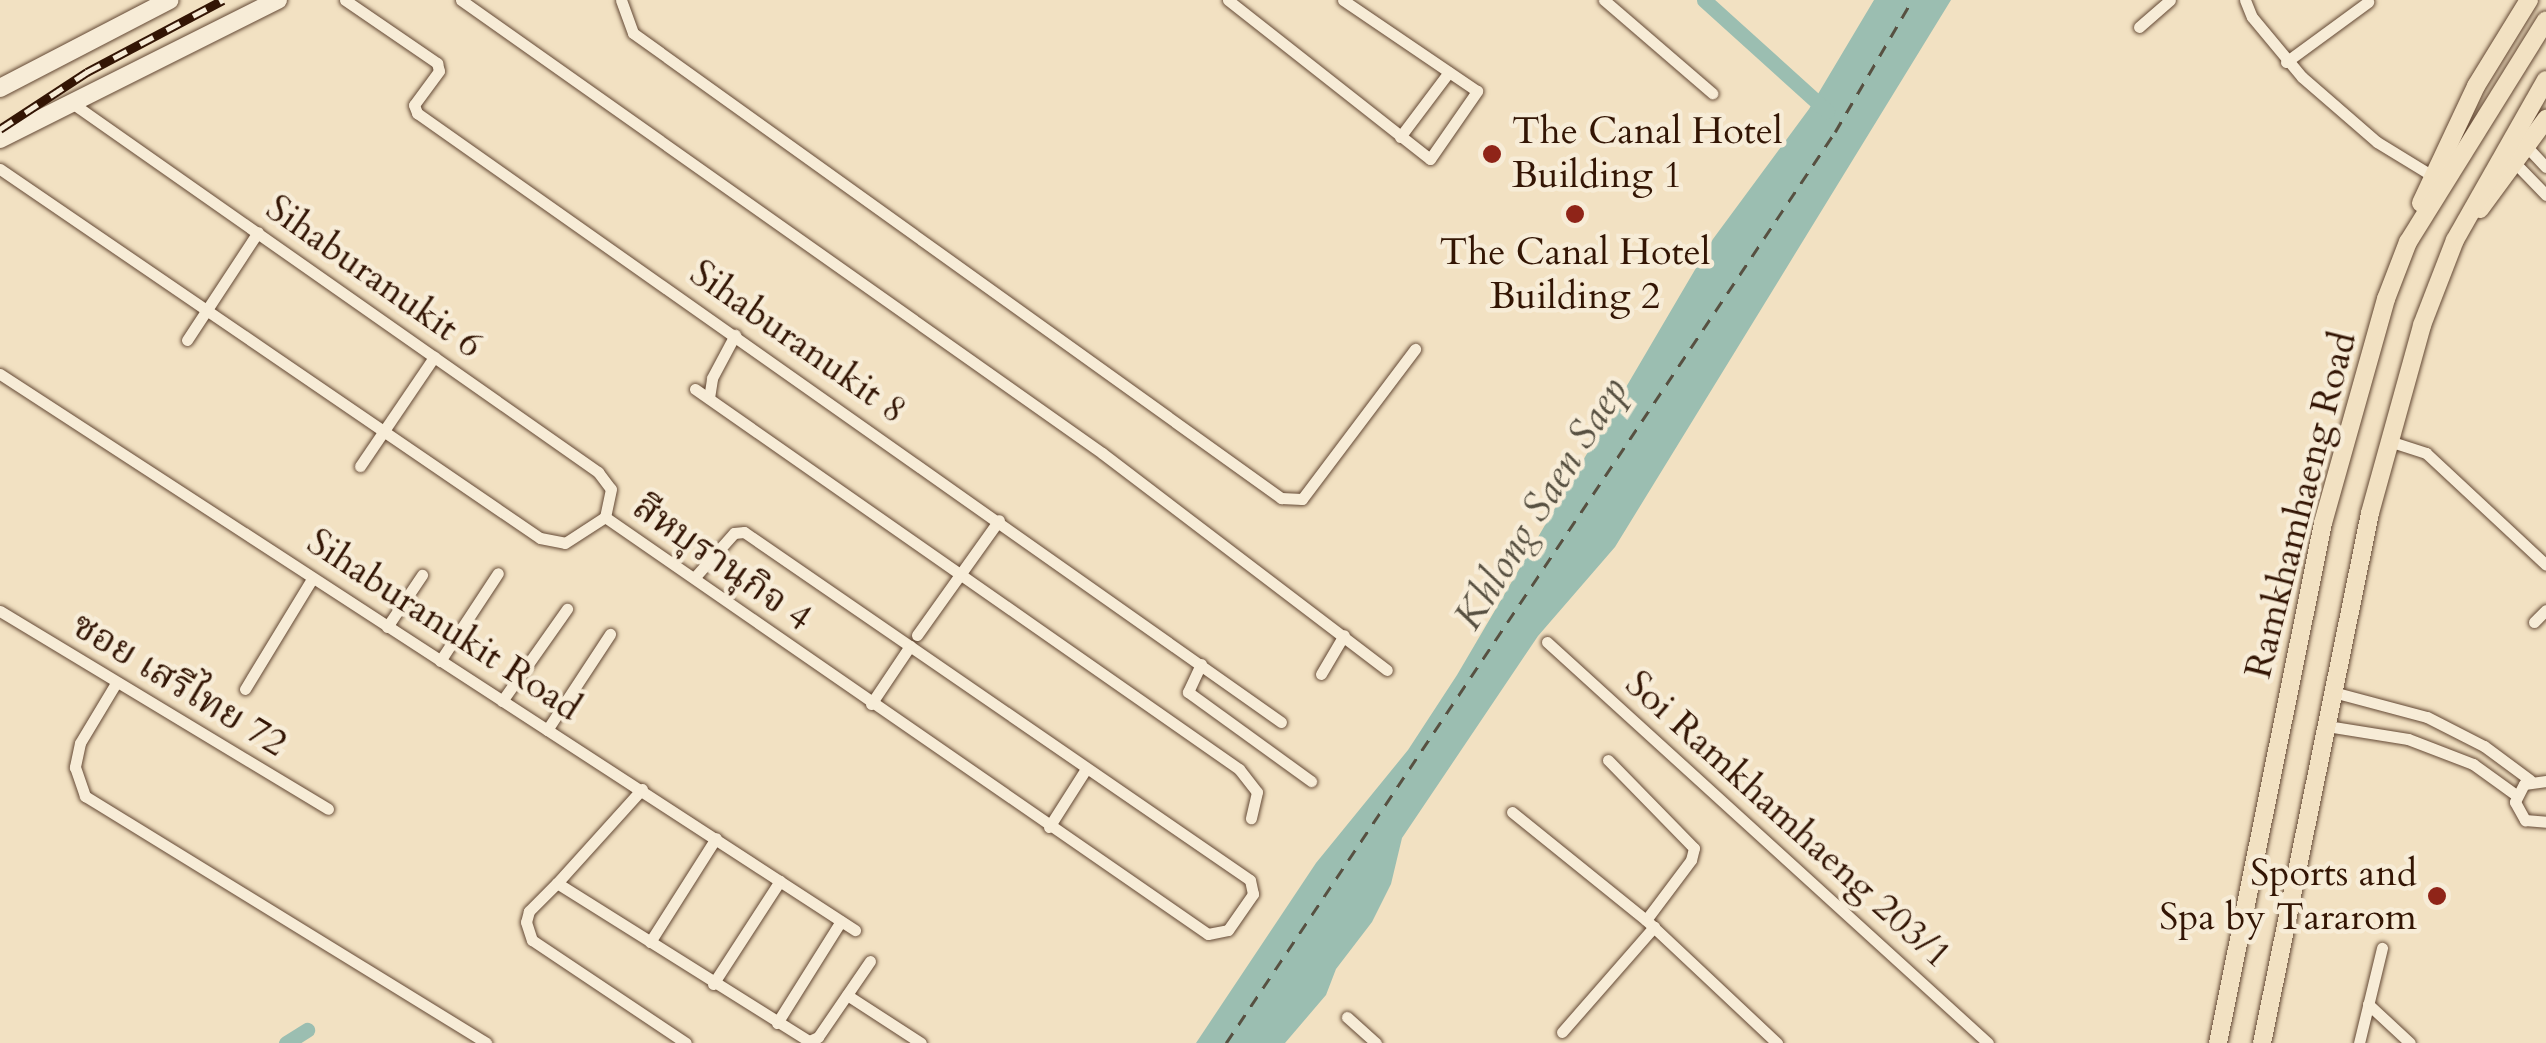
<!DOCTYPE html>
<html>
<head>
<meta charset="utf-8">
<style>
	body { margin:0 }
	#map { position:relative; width:2546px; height:1043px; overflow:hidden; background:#f2e1c2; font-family:Cardo,"Noto Serif Thai",serif }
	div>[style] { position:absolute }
	.water>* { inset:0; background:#9bbeb1 }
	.canal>* { height:15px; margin:-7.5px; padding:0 7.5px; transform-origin:7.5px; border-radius:7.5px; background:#9bbeb1 }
	.ferry>* { height:2.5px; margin-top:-1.25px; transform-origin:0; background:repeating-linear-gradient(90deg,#575041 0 12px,transparent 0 22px) }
	.roads { filter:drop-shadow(0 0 2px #634834) drop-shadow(0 0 2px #634834) }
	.minor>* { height:11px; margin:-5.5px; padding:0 5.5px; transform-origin:5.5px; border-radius:5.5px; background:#f7ecd7 }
	.secondary>* { height:18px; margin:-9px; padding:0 9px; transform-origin:9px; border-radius:9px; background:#f7ecd7 }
	.primary>* { height:18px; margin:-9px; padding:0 9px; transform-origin:9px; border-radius:9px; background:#f2e1c2 }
	.rail>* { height:9px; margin-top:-4.5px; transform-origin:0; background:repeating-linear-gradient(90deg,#f7ecd7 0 15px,#331504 0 30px); box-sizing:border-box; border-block:2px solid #331504 }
	.dots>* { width:28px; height:28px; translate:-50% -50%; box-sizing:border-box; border:5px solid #f7ecd7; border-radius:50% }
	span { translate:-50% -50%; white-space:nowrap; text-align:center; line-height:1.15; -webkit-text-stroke:9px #f7ecd7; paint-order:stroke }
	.poi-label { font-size:38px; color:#331504 }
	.left { translate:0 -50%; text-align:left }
	.right { translate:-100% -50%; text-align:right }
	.street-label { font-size:38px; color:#331504 }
	.water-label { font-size:40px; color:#575041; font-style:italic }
</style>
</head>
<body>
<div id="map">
	<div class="water">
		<div style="clip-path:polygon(1874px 0,1951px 0,1615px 547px,1538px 636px,1402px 838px,1391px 884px,1372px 922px,1336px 969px,1326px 995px,1285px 1043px,1196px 1043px,1316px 863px,1408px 750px,1457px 675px,1713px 239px,1809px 109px)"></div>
	</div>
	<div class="canal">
		<div style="left:1704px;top:0;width:166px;rotate:42.1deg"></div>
		<div style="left:286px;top:1043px;width:25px;rotate:-32deg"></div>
	</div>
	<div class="ferry">
		<div style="left:1226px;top:1043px;width:1096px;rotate:-56.24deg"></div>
		<div style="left:1835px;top:132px;width:153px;rotate:-59.7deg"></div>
	</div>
	<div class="roads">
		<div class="minor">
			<div style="left:345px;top:0;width:112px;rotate:34.4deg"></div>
			<div style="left:437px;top:63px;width:8px;rotate:76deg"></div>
			<div style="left:439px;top:71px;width:42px;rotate:126.3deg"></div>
			<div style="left:414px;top:105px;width:9px;rotate:69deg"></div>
			<div style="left:417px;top:113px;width:1057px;rotate:35.18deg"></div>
			<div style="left:461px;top:0;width:785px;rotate:35.25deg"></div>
			<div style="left:1102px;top:453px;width:358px;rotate:37.3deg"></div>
			<div style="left:621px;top:0;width:35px;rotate:70deg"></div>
			<div style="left:633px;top:33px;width:798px;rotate:35.66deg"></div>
			<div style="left:1281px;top:498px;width:21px;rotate:3deg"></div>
			<div style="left:1302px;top:499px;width:188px;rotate:-53deg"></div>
			<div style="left:1228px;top:0;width:257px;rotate:38.2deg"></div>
			<div style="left:1430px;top:159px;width:83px;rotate:-55.3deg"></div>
			<div style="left:1477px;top:91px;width:162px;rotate:-145.8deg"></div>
			<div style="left:1604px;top:0;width:143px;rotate:40.7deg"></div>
			<div style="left:2245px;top:0;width:18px;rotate:68deg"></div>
			<div style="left:2252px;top:17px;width:78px;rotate:50.2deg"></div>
			<div style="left:2302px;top:77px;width:99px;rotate:40.9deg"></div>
			<div style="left:2377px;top:142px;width:63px;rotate:31.4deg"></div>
			<div style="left:2139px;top:27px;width:41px;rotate:-41.1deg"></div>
			<div style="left:2286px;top:62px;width:102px;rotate:-36.2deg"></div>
			<div style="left:72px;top:103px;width:643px;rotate:35.05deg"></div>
			<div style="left:598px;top:472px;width:21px;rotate:53deg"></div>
			<div style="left:611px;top:489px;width:29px;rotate:102deg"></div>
			<div style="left:1400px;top:137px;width:81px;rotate:-53deg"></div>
			<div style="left:2528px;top:148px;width:26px;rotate:47deg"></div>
			<div style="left:2516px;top:164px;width:43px;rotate:45.9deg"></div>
			<div style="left:0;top:169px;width:654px;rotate:34.35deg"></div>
			<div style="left:540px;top:538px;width:25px;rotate:11deg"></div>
			<div style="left:565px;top:543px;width:48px;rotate:-33deg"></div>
			<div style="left:605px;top:517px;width:733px;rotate:34.67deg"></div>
			<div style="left:1208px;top:934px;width:20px;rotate:-11deg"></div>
			<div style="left:1228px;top:930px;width:44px;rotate:-55.2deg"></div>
			<div style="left:1253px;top:894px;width:14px;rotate:-102deg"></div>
			<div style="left:1250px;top:880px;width:614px;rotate:-145.48deg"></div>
			<div style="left:744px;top:532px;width:10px;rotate:174deg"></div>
			<div style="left:734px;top:533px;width:60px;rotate:131.6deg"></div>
			<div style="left:187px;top:340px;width:129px;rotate:-56.7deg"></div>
			<div style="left:0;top:374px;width:1020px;rotate:33.04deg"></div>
			<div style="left:695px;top:389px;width:664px;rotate:34.94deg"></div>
			<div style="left:1239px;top:769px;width:29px;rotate:52deg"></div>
			<div style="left:1257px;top:792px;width:27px;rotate:103deg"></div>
			<div style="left:709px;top:398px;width:20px;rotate:-81deg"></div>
			<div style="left:712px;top:378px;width:49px;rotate:-61.9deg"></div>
			<div style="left:2389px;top:441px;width:39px;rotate:18deg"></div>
			<div style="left:2426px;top:453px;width:164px;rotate:43deg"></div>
			<div style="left:360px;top:466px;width:132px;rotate:-55.8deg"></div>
			<div style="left:0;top:611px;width:383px;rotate:31.1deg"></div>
			<div style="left:2534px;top:622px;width:17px;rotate:-45deg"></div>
			<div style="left:387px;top:627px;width:63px;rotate:-56.1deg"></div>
			<div style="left:917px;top:635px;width:141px;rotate:-54.5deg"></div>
			<div style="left:1547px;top:642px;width:596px;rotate:42.28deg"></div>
			<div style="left:440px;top:661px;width:105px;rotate:-56.6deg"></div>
			<div style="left:1201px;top:664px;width:31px;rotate:115deg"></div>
			<div style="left:1188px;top:692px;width:152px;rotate:35.9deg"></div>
			<div style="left:1321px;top:674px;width:45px;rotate:-59.5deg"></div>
			<div style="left:116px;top:683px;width:70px;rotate:121deg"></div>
			<div style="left:80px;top:743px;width:25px;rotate:102deg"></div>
			<div style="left:75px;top:767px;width:31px;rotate:71deg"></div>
			<div style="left:85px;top:796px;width:471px;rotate:31.6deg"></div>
			<div style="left:245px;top:689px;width:129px;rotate:-58.7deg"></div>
			<div style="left:2333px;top:692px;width:97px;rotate:14.9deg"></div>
			<div style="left:2427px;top:717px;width:64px;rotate:27deg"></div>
			<div style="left:2484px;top:746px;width:57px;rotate:36.5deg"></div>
			<div style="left:502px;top:701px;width:113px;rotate:-54.8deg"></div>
			<div style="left:871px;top:704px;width:70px;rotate:-56.1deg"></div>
			<div style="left:2327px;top:726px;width:82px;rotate:9.1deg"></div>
			<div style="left:2408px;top:739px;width:70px;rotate:21deg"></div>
			<div style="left:2473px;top:764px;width:53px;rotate:35.8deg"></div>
			<div style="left:547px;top:730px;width:115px;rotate:-56.7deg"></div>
			<div style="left:1608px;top:760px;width:123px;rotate:45.7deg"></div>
			<div style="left:1694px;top:848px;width:12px;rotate:104deg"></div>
			<div style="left:1691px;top:860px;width:75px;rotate:126.9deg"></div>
			<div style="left:2546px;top:781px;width:22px;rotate:172deg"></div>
			<div style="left:2524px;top:784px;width:20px;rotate:117deg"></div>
			<div style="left:2515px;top:802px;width:21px;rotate:61deg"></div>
			<div style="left:2525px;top:820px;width:21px;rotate:5deg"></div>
			<div style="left:642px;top:789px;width:127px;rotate:132.1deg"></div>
			<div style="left:557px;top:883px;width:297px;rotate:32.1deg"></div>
			<div style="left:809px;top:1041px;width:10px;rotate:-24deg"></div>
			<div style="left:818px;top:1037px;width:92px;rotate:-55.6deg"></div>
			<div style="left:1512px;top:812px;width:172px;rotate:38.9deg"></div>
			<div style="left:1646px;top:920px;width:180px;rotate:43.2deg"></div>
			<div style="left:1049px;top:827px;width:69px;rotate:-57.5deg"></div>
			<div style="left:557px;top:883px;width:40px;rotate:135deg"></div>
			<div style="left:529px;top:911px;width:11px;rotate:105deg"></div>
			<div style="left:526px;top:922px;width:19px;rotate:72deg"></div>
			<div style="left:532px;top:940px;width:185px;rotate:33.8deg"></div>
			<div style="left:650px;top:942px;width:123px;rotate:-57.6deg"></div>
			<div style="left:713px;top:984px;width:123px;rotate:-57deg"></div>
			<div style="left:847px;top:995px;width:88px;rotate:33deg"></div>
			<div style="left:2368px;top:1004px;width:57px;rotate:42.9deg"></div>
			<div style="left:1347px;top:1017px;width:39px;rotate:42deg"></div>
			<div style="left:777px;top:1023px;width:120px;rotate:-57.9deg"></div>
			<div style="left:1562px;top:1032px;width:140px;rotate:-48.8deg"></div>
			<div style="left:2359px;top:1043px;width:98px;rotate:-76.4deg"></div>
		</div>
		<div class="secondary">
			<div style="left:0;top:88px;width:191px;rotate:-27.4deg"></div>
			<div style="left:0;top:139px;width:311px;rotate:-26.6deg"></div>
		</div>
		<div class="primary">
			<div style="left:2421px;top:203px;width:129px;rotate:-64.8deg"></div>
			<div style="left:2476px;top:86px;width:101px;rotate:-58.4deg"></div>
			<div style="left:2480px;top:209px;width:112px;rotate:-53.7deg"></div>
			<div style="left:2218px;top:1043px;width:530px;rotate:-78.58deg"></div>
			<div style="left:2323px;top:523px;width:233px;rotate:-74.3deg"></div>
			<div style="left:2386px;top:299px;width:61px;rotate:-68.9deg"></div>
			<div style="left:2408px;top:242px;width:261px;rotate:-58.1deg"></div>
			<div style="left:2262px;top:1043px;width:541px;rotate:-78.48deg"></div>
			<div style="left:2370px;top:513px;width:195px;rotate:-74.5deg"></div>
			<div style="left:2422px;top:325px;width:91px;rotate:-68.8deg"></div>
			<div style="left:2455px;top:240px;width:184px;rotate:-60.4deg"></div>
		</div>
	</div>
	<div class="rail">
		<div style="left:0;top:129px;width:104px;rotate:-33.2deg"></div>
		<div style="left:87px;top:72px;width:154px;rotate:-27.9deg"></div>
	</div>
	<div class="dots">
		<div style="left:1492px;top:154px;background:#8f2418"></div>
		<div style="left:1575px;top:214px;background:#8f2418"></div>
		<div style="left:2437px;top:896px;background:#8f2418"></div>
	</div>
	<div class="poi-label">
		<span class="left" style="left:1512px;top:154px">The Canal Hotel<br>Building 1</span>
		<span style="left:1575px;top:275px">The Canal Hotel<br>Building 2</span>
		<span class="right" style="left:2417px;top:896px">Sports and<br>Spa by Tararom</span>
	</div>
	<div class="street-label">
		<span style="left:374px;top:277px;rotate:35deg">Sihaburanukit 6</span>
		<span style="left:798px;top:342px;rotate:35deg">Sihaburanukit 8</span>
		<span style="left:2301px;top:505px;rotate:-76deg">Ramkhamhaeng Road</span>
		<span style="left:722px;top:563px;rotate:35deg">สีหบุรานุกิจ 4</span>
		<span style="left:444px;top:625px;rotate:33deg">Sihaburanukit Road</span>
		<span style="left:179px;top:685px;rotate:31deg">ซอย เสรีไทย 72</span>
		<span style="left:1788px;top:820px;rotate:42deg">Soi Ramkhamhaeng 203/1</span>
	</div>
	<div class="water-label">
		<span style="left:1541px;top:504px;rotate:-58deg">Khlong Saen Saep</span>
	</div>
</div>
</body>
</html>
